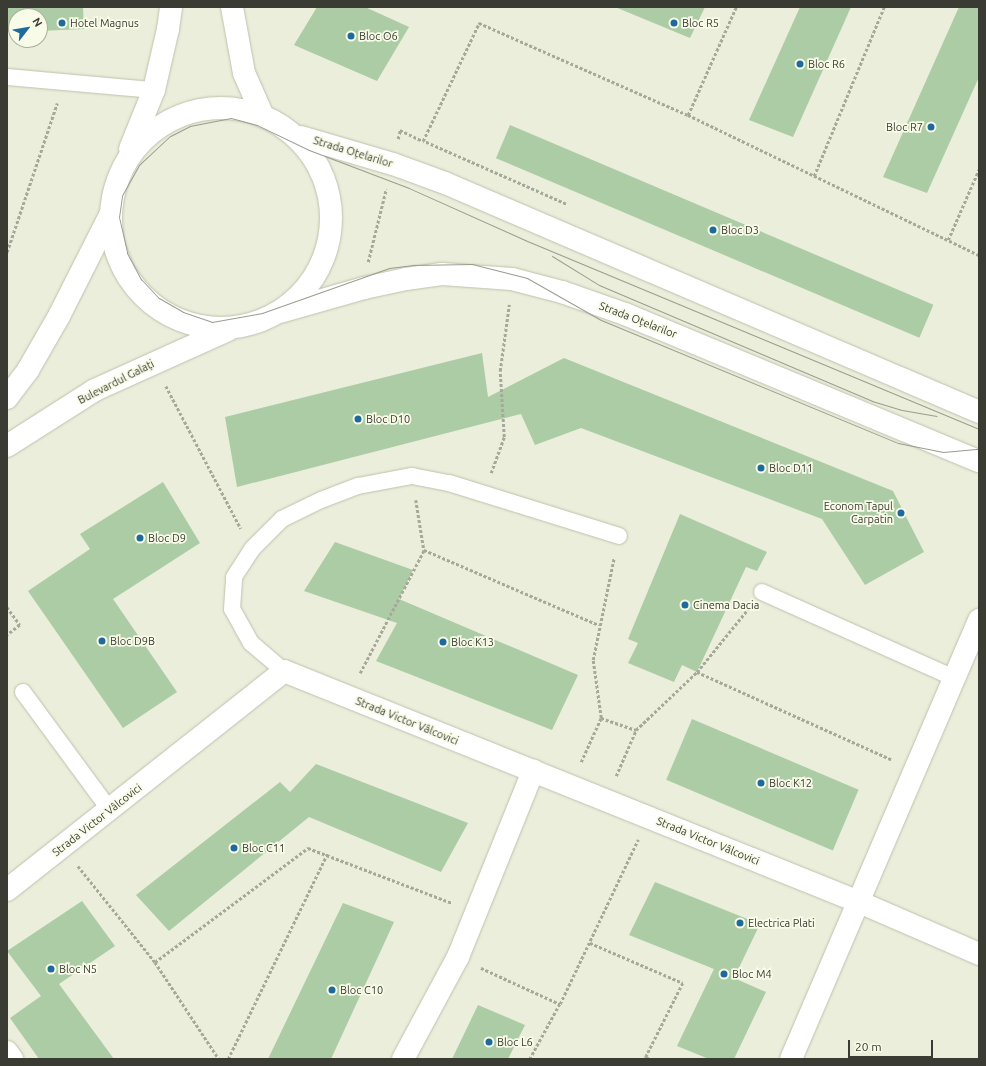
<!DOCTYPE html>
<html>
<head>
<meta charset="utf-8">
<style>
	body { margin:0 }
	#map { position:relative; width:986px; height:1066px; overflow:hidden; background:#eaeeda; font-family:Ubuntu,sans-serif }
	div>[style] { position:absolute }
	.building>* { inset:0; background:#accca6; transform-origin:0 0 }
	.path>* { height:2.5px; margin-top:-1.25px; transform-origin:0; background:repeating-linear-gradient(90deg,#a6a999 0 3px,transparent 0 5px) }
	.roads { filter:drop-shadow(0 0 1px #bdc1ad) drop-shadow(0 0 1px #bdc1ad) }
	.service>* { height:16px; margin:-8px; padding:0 8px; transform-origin:8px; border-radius:8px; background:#fff }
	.minor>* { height:22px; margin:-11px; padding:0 11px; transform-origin:11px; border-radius:11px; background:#fff }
	.tertiary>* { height:22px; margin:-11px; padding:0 11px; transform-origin:11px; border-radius:11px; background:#fff }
	.secondary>* { height:22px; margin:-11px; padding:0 11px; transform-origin:11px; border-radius:11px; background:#fff }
	.secondary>.ring { margin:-11px; padding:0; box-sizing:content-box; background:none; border:22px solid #fff; border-radius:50% }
	.tram>* { height:1px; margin:-0.5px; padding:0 0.5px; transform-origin:0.5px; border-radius:0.5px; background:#9b9d8f }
	.dots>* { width:11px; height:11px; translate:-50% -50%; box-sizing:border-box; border:2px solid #f8fbe7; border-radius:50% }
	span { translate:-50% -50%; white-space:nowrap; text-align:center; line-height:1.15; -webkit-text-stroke:3.5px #f8fbe7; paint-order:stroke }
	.poi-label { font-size:11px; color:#3a3b33 }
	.left { translate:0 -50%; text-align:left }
	.right { translate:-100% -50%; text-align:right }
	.street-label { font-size:11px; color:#3a3b33 }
	.frame { position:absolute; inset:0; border:8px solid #3a3b33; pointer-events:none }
	.north { position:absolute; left:8px; top:8px; width:40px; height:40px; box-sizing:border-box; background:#f8fbe7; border:1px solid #acae9f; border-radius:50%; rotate:59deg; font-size:11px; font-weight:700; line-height:16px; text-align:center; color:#3a3b33 }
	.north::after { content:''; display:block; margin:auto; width:14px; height:18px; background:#1e6a9d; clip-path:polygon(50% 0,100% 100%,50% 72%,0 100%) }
	.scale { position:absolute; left:848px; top:1040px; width:85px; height:18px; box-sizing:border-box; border:2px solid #3a3b33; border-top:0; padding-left:5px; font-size:12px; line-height:14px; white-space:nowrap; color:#3a3b33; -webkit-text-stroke:3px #f8fbe7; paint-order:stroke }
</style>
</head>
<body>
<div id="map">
	<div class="building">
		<div style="clip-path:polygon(7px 7px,83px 7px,84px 29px,40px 31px,40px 16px,16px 16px,16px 32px,7px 32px)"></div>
		<div style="clip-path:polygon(317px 7px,365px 7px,409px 27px,377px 81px,294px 45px)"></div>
		<div style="clip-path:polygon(615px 7px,705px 7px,690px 38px)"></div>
		<div style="clip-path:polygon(800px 7px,851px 7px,793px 137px,749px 120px)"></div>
		<div style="clip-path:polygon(959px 7px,979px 7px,979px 77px,927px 193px,883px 177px)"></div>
		<div style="left:510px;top:125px;width:460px;height:36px;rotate:23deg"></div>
		<div style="clip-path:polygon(482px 353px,488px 397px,564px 358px,893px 491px,924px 552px,865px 585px,822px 519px,581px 428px,535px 445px,521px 414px,237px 487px,225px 417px)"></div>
		<div style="clip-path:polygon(163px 482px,200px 543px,113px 599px,177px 692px,123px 728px,28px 591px,90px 549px,80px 534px)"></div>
		<div style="clip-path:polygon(680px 514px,767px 552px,757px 571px,746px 567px,697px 672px,682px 665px,674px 682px,628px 663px,638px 643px,628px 639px)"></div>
		<div style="clip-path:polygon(335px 542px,413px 570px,399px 599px,578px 675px,552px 730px,376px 661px,397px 623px,304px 591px)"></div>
		<div style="left:692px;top:719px;width:181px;height:66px;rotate:23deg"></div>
		<div style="clip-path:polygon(316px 764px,468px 823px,441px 872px,309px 817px,169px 931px,136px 895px,280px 782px,290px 792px)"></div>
		<div style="clip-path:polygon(655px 882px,760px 924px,734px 978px,766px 992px,734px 1059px,709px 1059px,677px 1046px,714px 969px,629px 935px)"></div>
		<div style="clip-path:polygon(82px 901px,115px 946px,59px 984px,114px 1059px,39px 1059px,10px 1018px,41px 996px,7px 951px)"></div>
		<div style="clip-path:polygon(343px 903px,394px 922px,331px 1059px,268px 1059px)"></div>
		<div style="clip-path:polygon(478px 1005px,525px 1025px,508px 1059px,452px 1059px)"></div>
	</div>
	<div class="path">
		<div style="left:688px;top:115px;width:323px;rotate:25.7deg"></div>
		<div style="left:398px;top:139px;width:9px;rotate:-77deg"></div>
		<div style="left:400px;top:130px;width:25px;rotate:26deg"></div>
		<div style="left:814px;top:176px;width:183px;rotate:-67.5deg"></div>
		<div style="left:566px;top:204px;width:156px;rotate:-156.2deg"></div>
		<div style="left:423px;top:141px;width:131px;rotate:-64.6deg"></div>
		<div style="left:479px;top:23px;width:228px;rotate:23.8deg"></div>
		<div style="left:688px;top:115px;width:118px;rotate:-66deg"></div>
		<div style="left:948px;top:240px;width:77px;rotate:-66.4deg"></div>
		<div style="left:7px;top:252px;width:157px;rotate:-71.4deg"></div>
		<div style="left:368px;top:262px;width:75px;rotate:-76.1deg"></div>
		<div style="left:166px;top:386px;width:161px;rotate:62.3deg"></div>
		<div style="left:491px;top:473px;width:38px;rotate:-70deg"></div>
		<div style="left:504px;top:437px;width:66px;rotate:-93.5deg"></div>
		<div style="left:500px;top:371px;width:67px;rotate:-82.2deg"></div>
		<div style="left:416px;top:500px;width:51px;rotate:80.9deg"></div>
		<div style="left:424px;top:550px;width:190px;rotate:23.2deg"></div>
		<div style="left:7px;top:607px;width:22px;rotate:54deg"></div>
		<div style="left:20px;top:625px;width:16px;rotate:142deg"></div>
		<div style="left:697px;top:672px;width:81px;rotate:-51deg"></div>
		<div style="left:360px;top:673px;width:139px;rotate:-62.5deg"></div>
		<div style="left:601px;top:718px;width:37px;rotate:19deg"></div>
		<div style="left:581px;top:762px;width:48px;rotate:-65.6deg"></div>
		<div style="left:601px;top:718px;width:59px;rotate:-97.9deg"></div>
		<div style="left:593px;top:660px;width:104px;rotate:-78.4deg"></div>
		<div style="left:616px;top:776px;width:50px;rotate:-66.5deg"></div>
		<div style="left:636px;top:730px;width:84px;rotate:-43.6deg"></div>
		<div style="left:697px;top:672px;width:213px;rotate:24.2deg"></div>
		<div style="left:78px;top:866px;width:123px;rotate:51.3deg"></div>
		<div style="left:155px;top:962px;width:116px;rotate:56.6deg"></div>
		<div style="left:590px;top:943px;width:101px;rotate:23.3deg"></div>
		<div style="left:683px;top:983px;width:83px;rotate:116.6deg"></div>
		<div style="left:155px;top:962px;width:191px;rotate:-36.7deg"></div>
		<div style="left:308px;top:848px;width:154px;rotate:20.9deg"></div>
		<div style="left:481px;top:968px;width:87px;rotate:24.5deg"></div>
		<div style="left:560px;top:1004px;width:63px;rotate:118.6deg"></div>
		<div style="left:560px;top:1004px;width:182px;rotate:-64.6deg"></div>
		<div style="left:228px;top:1059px;width:228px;rotate:-64.2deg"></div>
		<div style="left:645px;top:1059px;width:2px;rotate:-63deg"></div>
		<div style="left:646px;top:1057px;width:4px;rotate:27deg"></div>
	</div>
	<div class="roads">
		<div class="service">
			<div style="left:7px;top:77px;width:148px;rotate:5.1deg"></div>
			<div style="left:762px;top:592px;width:210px;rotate:24.1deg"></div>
			<div style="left:284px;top:671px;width:43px;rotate:-139.7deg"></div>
			<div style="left:251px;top:643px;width:39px;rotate:-119deg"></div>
			<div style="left:232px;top:609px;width:32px;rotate:-86deg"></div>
			<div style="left:234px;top:577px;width:33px;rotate:-57deg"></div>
			<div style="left:252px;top:549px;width:42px;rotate:-45deg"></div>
			<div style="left:282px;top:519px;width:43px;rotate:-26deg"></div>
			<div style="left:321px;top:500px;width:40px;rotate:-21deg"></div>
			<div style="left:358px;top:486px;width:55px;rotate:-10.5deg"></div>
			<div style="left:412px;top:476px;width:38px;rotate:11deg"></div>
			<div style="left:449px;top:483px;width:178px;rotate:17.3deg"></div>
			<div style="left:23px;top:692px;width:145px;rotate:53.7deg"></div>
		</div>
		<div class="minor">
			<div style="left:7px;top:890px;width:353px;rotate:-38.3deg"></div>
			<div style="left:284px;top:671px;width:620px;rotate:21.89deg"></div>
			<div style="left:7px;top:1052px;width:9px;rotate:54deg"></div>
			<div style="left:403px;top:1059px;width:116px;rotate:-61.7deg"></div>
			<div style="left:458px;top:957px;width:201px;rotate:-68deg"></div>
		</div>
		<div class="tertiary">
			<div style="left:859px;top:902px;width:131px;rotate:23.4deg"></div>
			<div style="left:791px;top:1059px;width:478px;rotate:-66.8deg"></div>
		</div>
		<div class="secondary">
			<div style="left:232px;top:7px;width:67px;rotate:79.7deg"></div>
			<div style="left:244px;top:73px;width:45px;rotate:66.3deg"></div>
			<div class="ring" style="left:111px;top:108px;width:198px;height:198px"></div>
			<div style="left:301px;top:137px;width:96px;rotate:16.4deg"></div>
			<div style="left:393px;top:164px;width:55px;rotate:20.1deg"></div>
			<div style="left:445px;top:183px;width:581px;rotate:23.21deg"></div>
			<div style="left:130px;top:149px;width:64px;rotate:-67.9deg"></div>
			<div style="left:154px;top:90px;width:63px;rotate:-77.1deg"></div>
			<div style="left:168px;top:29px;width:22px;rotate:-82deg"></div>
			<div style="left:280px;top:312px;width:87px;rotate:-15.9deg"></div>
			<div style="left:364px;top:288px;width:43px;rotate:-12.1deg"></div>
			<div style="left:406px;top:279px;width:36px;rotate:-8deg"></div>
			<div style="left:442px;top:274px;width:70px;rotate:4.1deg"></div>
			<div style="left:512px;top:279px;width:52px;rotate:14.6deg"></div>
			<div style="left:562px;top:292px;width:67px;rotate:19.2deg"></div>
			<div style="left:625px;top:314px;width:383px;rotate:22.6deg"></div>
			<div style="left:7px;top:398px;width:35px;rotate:-53deg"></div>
			<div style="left:28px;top:370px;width:62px;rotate:-60.1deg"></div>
			<div style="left:59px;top:316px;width:113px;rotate:-63.2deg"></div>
			<div style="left:7px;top:446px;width:104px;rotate:-32.5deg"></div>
			<div style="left:95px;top:390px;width:146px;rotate:-24.3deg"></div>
		</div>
	</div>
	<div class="tram">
		<div style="left:552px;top:256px;width:55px;rotate:31.7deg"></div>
		<div style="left:599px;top:285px;width:297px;rotate:23deg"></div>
		<div style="left:872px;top:401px;width:31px;rotate:17deg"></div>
		<div style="left:902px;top:410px;width:35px;rotate:10deg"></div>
		<div style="left:979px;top:429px;width:492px;rotate:-157.4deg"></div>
		<div style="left:525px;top:240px;width:127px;rotate:-155.9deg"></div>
		<div style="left:409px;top:188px;width:107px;rotate:-159.2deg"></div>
		<div style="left:309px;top:150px;width:58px;rotate:-154.3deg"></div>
		<div style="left:257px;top:125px;width:27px;rotate:-165deg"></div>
		<div style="left:231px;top:118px;width:42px;rotate:169deg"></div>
		<div style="left:190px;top:126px;width:22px;rotate:153deg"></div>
		<div style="left:170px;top:136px;width:42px;rotate:136.9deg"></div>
		<div style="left:139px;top:165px;width:35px;rotate:119deg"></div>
		<div style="left:122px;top:196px;width:21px;rotate:98deg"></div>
		<div style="left:119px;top:217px;width:37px;rotate:77deg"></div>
		<div style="left:127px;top:253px;width:30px;rotate:62deg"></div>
		<div style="left:141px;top:279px;width:26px;rotate:47deg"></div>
		<div style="left:159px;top:298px;width:28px;rotate:30deg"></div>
		<div style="left:183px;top:312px;width:31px;rotate:19deg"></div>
		<div style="left:212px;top:322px;width:51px;rotate:-10.2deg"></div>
		<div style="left:262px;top:313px;width:135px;rotate:-19.5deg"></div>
		<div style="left:389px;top:268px;width:23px;rotate:-7deg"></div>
		<div style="left:412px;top:265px;width:60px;rotate:-1deg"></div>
		<div style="left:472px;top:264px;width:57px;rotate:14.3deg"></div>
		<div style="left:527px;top:278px;width:85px;rotate:29.6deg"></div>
		<div style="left:601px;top:320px;width:321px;rotate:22.5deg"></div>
		<div style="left:898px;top:443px;width:46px;rotate:11.3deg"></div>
		<div style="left:943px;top:452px;width:36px;rotate:-5deg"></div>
	</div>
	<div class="dots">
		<div style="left:62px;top:23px;background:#1e6a9d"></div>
		<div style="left:674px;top:23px;background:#1e6a9d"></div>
		<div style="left:351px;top:36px;background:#1e6a9d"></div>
		<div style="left:800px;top:64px;background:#1e6a9d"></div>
		<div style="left:931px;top:127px;background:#1e6a9d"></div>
		<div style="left:713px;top:230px;background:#1e6a9d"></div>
		<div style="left:358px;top:419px;background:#1e6a9d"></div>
		<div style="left:761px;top:468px;background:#1e6a9d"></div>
		<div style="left:901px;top:513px;background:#1e6a9d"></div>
		<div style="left:140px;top:538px;background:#1e6a9d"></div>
		<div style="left:685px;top:605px;background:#1e6a9d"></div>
		<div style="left:102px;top:641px;background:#1e6a9d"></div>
		<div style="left:443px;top:642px;background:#1e6a9d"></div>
		<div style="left:761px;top:783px;background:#1e6a9d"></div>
		<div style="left:234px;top:848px;background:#1e6a9d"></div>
		<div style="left:740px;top:923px;background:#1e6a9d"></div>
		<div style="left:51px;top:969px;background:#1e6a9d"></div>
		<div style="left:724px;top:974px;background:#1e6a9d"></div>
		<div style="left:332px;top:990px;background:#1e6a9d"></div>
		<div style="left:489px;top:1042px;background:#1e6a9d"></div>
	</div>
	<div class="poi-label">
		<span class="left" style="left:70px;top:23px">Hotel Magnus</span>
		<span class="left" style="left:682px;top:23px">Bloc R5</span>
		<span class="left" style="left:359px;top:36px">Bloc O6</span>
		<span class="left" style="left:808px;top:64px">Bloc R6</span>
		<span class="right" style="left:923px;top:127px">Bloc R7</span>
		<span class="left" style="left:721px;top:230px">Bloc D3</span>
		<span class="left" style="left:366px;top:419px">Bloc D10</span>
		<span class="left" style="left:769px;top:468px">Bloc D11</span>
		<span class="right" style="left:893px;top:513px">Econom Tapul<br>Carpatin</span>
		<span class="left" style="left:148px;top:538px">Bloc D9</span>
		<span class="left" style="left:693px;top:605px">Cinema Dacia</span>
		<span class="left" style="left:110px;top:641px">Bloc D9B</span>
		<span class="left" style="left:451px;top:642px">Bloc K13</span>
		<span class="left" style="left:769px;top:783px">Bloc K12</span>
		<span class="left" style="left:242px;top:848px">Bloc C11</span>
		<span class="left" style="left:748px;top:923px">Electrica Plati</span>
		<span class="left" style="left:59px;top:969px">Bloc N5</span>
		<span class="left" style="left:732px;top:974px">Bloc M4</span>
		<span class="left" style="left:340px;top:990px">Bloc C10</span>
		<span class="left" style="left:497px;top:1042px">Bloc L6</span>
	</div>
	<div class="street-label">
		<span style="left:353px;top:152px;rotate:17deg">Strada Oțelarilor</span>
		<span style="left:638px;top:320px;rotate:21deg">Strada Oțelarilor</span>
		<span style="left:116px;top:382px;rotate:-27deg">Bulevardul Galați</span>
		<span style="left:407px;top:721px;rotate:22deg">Strada Victor Vâlcovici</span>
		<span style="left:97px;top:820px;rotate:-38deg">Strada Victor Vâlcovici</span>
		<span style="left:708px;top:841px;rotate:22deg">Strada Victor Vâlcovici</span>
	</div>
	<div class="frame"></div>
	<div class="north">N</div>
	<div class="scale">20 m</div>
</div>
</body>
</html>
